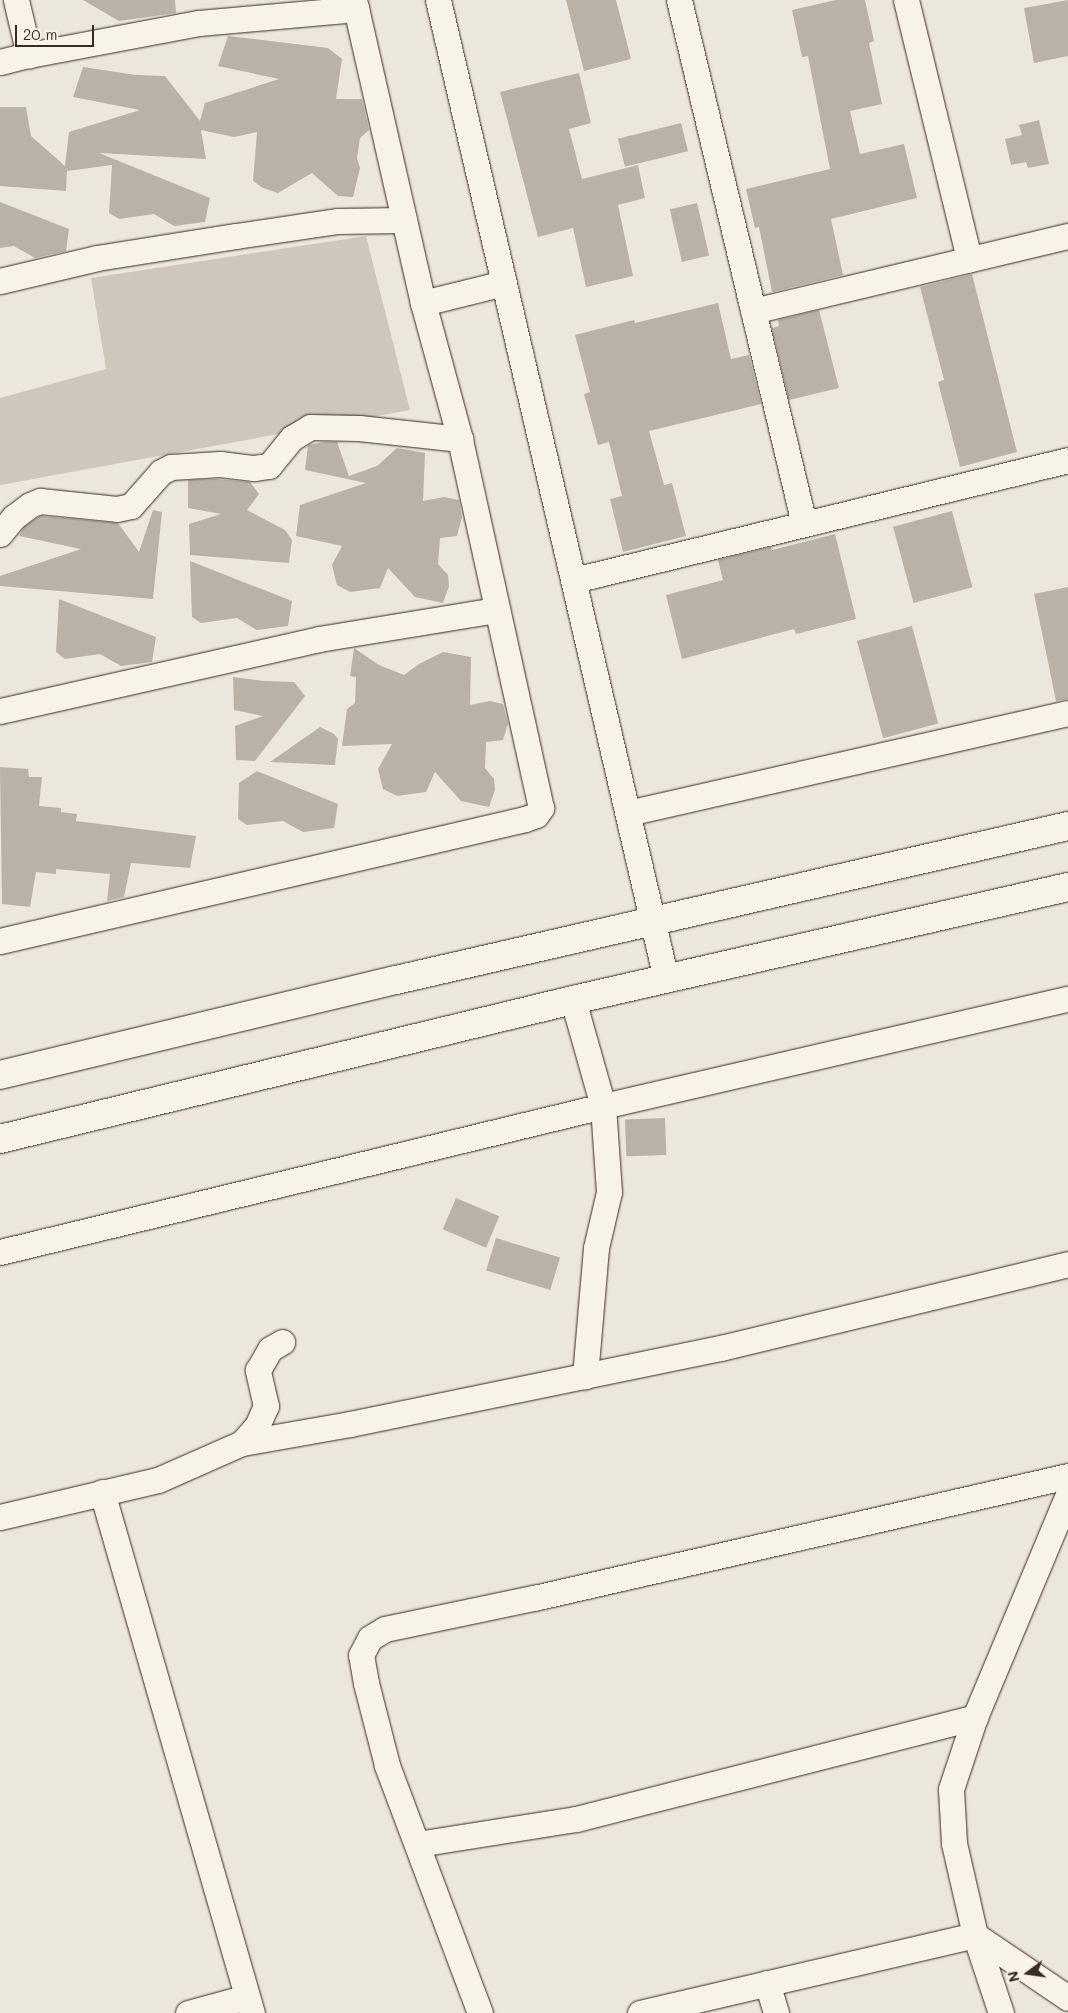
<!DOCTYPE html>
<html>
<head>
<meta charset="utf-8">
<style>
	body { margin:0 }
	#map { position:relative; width:1068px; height:2013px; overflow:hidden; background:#ece7dc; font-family:Mali,sans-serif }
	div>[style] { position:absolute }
	.green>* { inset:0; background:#cec8bc }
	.building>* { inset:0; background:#bab2a7; transform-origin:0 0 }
	.roads { filter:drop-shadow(0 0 1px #3b2a1e) drop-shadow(0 0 1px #3b2a1e) }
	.minor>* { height:25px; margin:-12.5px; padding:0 12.5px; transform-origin:12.5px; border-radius:12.5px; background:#f7f3e8 }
	.secondary>* { height:28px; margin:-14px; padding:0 14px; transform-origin:14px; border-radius:14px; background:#f7f3e8 }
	span { translate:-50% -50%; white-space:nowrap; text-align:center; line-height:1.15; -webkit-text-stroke:4px #f7f3e8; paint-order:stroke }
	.north { position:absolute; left:1003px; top:1948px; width:50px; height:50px; -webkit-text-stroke:4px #f7f3e8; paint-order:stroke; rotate:256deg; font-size:14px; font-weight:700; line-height:20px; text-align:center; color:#3b2a1e }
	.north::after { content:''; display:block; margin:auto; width:18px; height:22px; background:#3b2a1e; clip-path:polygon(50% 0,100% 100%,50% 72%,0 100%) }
	.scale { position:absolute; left:15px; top:25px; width:79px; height:22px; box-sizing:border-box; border:2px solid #3b2a1e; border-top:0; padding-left:6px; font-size:15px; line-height:18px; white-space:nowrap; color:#3b2a1e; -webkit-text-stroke:4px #f7f3e8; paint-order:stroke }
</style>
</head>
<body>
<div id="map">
	<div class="green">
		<div style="clip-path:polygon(366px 236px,410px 410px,0 485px,0 398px,106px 369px,91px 278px)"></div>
	</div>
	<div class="building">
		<div style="clip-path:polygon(83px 0,175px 0,176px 13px,119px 21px)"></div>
		<div style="clip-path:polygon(566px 0,616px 0,631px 59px,584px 71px)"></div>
		<div style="clip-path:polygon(836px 0,865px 0,874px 41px,869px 43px,882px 104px,850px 111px,860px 154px,904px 144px,917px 198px,831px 219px,843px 275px,772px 292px,759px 227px,755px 228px,746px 189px,830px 169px,808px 56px,802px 57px,792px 10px)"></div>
		<div style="clip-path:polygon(1068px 0,1068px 56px,1034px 63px,1024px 8px)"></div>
		<div style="clip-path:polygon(228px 36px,328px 48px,342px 59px,336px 99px,362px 99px,369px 130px,360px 138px,357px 158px,360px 168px,353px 197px,338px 196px,312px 173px,278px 193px,263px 188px,253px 181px,257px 132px,234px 137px,201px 130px,206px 159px,99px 153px,210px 198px,205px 222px,174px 226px,154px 214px,119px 219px,109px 213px,112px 165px,67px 171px,66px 191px,0 186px,0 107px,26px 107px,31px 136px,65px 166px,69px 132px,140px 110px,73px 97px,83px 67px,136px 75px,165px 76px,200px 121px,205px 103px,279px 79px,218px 66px)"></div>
		<div style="clip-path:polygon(579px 73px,591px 123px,569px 129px,582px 179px,638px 165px,645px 198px,618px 205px,633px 276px,586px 287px,573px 228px,538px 237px,500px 92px)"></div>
		<div style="clip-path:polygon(1039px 120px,1049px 164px,1028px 168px,1026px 162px,1011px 165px,1005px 139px,1022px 135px,1019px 125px)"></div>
		<div style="left:681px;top:123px;width:29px;height:65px;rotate:76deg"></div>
		<div style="clip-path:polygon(0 202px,69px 229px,66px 251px,35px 258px,14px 246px,0 248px)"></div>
		<div style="left:697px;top:203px;width:54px;height:28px;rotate:77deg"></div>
		<div style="clip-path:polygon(972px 274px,1017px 452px,960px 467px,938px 382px,944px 380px,920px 287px)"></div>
		<div style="clip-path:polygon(718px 303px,731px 359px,749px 355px,761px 404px,649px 431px,664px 485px,672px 483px,686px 536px,623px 552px,610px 499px,622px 496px,609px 442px,598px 445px,584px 394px,590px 392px,575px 335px,634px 320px,635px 323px)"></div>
		<div style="clip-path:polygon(819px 310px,839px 388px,789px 400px,772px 328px,779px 326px,778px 320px)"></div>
		<div style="clip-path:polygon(323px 442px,337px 442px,349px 476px,377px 466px,397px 448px,425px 453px,423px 501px,444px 497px,459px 500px,462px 517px,457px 536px,440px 538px,438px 564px,448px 575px,449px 586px,443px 603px,415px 597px,388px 568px,380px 588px,350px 592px,337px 585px,332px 565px,342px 546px,296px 536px,300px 505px,366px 483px,305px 470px,308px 445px)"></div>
		<div style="clip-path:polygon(216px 479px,250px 482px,259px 494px,247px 510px,285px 530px,292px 540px,289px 563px,190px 555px,189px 524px,221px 514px,188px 508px,188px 480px)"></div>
		<div style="clip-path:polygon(153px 510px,162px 512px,153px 599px,0 586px,0 576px,81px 549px,19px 536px,24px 527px,37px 518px,42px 516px,118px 523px,139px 552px)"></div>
		<div style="left:952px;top:511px;width:79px;height:61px;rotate:75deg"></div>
		<div style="clip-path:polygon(835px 534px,856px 619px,796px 634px,794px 629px,682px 659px,666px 595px,723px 580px,718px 560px,771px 547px,772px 550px)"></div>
		<div style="clip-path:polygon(190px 561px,292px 601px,288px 626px,257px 630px,237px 618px,201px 623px,192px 617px)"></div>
		<div style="clip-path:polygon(1068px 587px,1068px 699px,1056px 701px,1034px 594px)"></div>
		<div style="clip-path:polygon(59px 599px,156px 637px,152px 662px,121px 666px,100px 654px,65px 659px,56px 652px)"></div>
		<div style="left:912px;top:626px;width:101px;height:57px;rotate:75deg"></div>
		<div style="clip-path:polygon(354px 648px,379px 665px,404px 675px,419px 664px,443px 652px,471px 657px,470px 705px,490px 701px,503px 704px,508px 724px,503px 740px,486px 742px,485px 768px,494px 779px,495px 790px,489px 807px,461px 801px,435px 772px,426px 792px,397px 796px,383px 789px,378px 769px,392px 744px,342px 746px,347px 709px,355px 703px,356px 677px,350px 676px)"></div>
		<div style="clip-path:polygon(233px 677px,264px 681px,294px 682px,305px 696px,255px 761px,236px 760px,235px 726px,263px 716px,234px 710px)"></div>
		<div style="clip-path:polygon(320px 727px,334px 734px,338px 739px,335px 765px,270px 762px)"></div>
		<div style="clip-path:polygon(0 767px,28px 769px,29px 777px,42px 777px,39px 806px,61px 808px,61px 812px,77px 814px,76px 821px,196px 836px,190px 868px,131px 863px,124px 897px,107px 901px,110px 874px,56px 869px,56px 874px,36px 872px,30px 907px,2px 904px)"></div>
		<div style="clip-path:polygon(257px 771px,338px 804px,334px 828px,303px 832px,283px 821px,247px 825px,238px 819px,239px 783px)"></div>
		<div style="left:665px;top:1118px;width:37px;height:40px;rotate:88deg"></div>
		<div style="left:456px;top:1198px;width:47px;height:34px;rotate:23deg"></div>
		<div style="left:496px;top:1238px;width:67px;height:34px;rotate:17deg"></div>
	</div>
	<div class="roads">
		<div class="minor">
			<div style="left:16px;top:0;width:57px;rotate:76.7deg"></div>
			<div style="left:438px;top:0;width:1005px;rotate:76.89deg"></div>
			<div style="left:679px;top:0;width:539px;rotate:76.58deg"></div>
			<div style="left:906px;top:0;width:267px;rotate:76.3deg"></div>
			<div style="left:0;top:62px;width:30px;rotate:-14deg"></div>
			<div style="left:29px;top:55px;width:173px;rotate:-10.7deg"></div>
			<div style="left:199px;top:23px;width:158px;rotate:-5.1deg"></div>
			<div style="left:0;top:281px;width:100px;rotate:-13.3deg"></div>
			<div style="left:97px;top:258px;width:141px;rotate:-9deg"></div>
			<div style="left:236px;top:236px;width:103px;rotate:-8.4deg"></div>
			<div style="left:338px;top:221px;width:66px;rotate:-0.9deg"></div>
			<div style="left:423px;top:303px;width:83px;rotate:-13.9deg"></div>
			<div style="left:753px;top:311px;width:324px;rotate:-13.4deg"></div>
			<div style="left:0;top:534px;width:22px;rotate:-51deg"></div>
			<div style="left:14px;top:517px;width:20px;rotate:-37deg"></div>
			<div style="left:30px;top:505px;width:11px;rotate:-22deg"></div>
			<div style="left:40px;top:501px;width:77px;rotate:5.9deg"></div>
			<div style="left:117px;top:509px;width:14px;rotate:-12deg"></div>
			<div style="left:131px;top:506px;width:45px;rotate:-48.6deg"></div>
			<div style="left:161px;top:472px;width:11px;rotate:-27deg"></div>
			<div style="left:171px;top:467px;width:49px;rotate:-3.5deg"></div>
			<div style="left:220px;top:464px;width:34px;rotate:7deg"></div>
			<div style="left:254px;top:468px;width:15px;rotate:-8deg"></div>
			<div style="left:269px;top:466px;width:36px;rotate:-51deg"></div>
			<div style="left:292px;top:438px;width:21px;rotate:-31deg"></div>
			<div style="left:310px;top:427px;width:49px;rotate:1.2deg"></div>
			<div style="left:359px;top:428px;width:102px;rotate:6.2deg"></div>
			<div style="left:574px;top:580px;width:508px;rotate:-13.65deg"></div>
			<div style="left:0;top:711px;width:327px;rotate:-12.7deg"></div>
			<div style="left:319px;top:639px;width:180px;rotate:-9.3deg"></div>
			<div style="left:628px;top:813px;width:451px;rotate:-12.8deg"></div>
			<div style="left:0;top:941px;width:539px;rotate:-13.08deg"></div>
			<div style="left:525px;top:819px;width:12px;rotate:-20deg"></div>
			<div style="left:536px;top:815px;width:9px;rotate:-54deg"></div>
			<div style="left:541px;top:808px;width:378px;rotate:-102.4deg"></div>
			<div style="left:460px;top:439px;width:141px;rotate:-105.2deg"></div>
			<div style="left:423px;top:303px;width:311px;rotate:-102.8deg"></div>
			<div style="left:573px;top:1000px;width:110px;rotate:74.2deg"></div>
			<div style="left:603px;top:1106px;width:86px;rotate:86deg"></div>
			<div style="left:609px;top:1192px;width:57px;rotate:103.1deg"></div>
			<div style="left:596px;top:1248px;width:129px;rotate:94.9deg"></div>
			<div style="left:0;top:1252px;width:620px;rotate:-13.61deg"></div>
			<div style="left:603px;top:1106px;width:477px;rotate:-13deg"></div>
			<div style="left:242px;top:1443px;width:110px;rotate:-10deg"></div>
			<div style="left:350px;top:1424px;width:379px;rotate:-11.6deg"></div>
			<div style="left:721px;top:1348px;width:357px;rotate:-13.6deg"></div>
			<div style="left:102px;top:1492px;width:542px;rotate:73.94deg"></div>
			<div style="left:0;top:1517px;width:162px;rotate:-13.2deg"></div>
			<div style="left:158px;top:1480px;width:92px;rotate:-23.8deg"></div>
			<div style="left:242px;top:1443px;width:23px;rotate:-49deg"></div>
			<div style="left:257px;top:1426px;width:22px;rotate:-66deg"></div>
			<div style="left:266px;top:1406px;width:37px;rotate:-103deg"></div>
			<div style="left:258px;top:1370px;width:24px;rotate:-60deg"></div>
			<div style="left:270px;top:1349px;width:14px;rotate:-30deg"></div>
			<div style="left:418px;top:1844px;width:160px;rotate:-9deg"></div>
			<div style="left:576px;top:1819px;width:412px;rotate:-14.3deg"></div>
			<div style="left:767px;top:1983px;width:31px;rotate:73deg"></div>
			<div style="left:188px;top:2013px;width:61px;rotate:-15.2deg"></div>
			<div style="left:480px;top:2013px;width:265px;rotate:-110.6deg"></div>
			<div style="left:387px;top:1765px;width:85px;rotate:-104.4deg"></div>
			<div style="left:366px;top:1683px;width:28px;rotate:-100deg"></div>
			<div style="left:361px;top:1655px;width:19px;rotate:-62deg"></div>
			<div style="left:370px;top:1638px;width:17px;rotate:-31deg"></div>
			<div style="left:385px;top:1629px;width:152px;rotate:-11.8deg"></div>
			<div style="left:534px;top:1598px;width:548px;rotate:-12.87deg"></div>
			<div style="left:640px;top:2013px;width:344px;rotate:-13.1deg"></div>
			<div style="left:975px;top:1935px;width:112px;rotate:34.1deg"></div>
			<div style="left:1001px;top:2013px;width:82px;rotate:-108.4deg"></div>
			<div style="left:975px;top:1935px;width:94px;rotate:-102.9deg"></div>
			<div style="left:954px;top:1843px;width:54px;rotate:-93.2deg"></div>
			<div style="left:951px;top:1789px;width:76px;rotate:-71.6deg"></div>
			<div style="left:975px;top:1717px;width:241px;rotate:-67.3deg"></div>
		</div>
		<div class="secondary">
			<div style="left:0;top:1075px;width:407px;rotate:-13.5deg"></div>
			<div style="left:396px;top:980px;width:689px;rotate:-12.91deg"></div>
			<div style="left:0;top:1139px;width:590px;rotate:-13.64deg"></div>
			<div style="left:573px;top:1000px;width:508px;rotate:-12.86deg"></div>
		</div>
	</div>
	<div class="north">N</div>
	<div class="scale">20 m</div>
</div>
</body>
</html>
